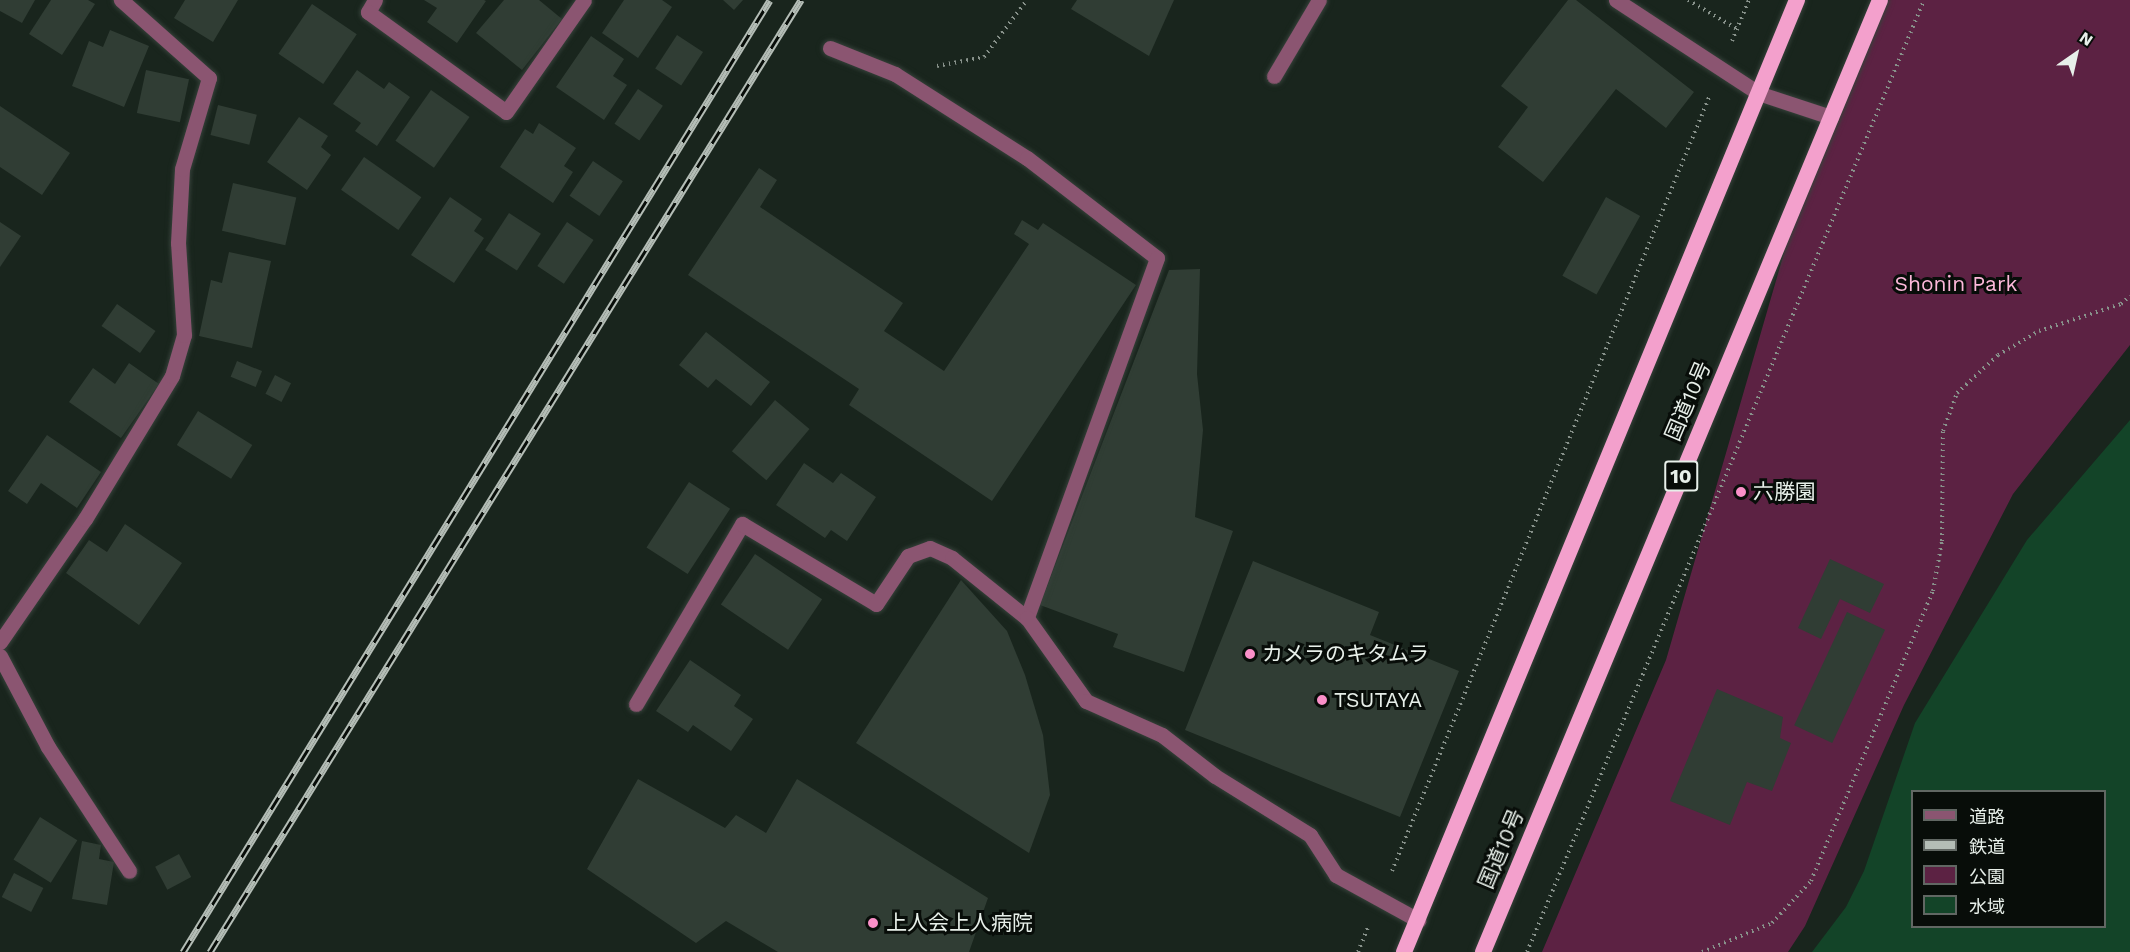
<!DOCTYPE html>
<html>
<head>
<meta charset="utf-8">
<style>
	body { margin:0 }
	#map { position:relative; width:2130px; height:952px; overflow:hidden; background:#19251d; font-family:"Work Sans","Noto Sans JP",sans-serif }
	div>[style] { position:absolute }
	.green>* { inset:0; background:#5c2243 }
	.water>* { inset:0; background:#134428 }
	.building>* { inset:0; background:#303d34; transform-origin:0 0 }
	.path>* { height:4px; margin-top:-2px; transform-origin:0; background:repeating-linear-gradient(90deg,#88928b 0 1.5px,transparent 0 6px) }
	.roads { filter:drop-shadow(0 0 2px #36413a) drop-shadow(0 0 2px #36413a) }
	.minor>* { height:15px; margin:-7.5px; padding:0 7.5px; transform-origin:7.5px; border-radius:7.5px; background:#8b5571 }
	.tertiary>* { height:15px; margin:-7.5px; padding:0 7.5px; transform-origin:7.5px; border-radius:7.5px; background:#8b5571 }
	.trunk>* { height:16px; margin:-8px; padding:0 8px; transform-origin:8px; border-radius:8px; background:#f3a0cc }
	.rail>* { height:7px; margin-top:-3.5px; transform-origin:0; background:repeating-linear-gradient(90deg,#080d09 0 14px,#b4bdb6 0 28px); box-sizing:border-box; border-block:2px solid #b4bdb6 }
	.dots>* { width:16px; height:16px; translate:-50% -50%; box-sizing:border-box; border:3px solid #080d09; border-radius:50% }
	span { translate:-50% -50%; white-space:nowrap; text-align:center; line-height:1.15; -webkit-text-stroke:6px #080d09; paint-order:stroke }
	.shield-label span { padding:2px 4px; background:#080d09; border:2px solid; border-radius:4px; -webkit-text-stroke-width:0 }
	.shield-label { font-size:20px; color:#e7efe9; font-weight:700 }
	.park-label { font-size:21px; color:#fdb8da }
	.street-label { font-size:21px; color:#e7efe9 }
	.poi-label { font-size:21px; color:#e7efe9 }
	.left { translate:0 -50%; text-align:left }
	.legend { position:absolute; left:1911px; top:790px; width:195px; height:138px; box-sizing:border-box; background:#080d09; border:2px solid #616763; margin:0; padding:8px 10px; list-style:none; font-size:18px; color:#e7efe9 }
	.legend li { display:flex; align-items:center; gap:12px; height:30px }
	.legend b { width:30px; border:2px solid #616763 }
	.north { position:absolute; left:2046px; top:24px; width:60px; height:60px; -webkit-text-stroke:4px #080d09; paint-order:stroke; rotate:34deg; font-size:16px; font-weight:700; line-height:24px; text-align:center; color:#e7efe9 }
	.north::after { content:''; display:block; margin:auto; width:21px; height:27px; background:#e7efe9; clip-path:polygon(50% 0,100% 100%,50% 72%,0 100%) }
</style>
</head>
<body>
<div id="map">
	<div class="green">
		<div style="clip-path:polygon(1876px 0,2130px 0,2130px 345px,2013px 494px,1904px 705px,1805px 926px,1788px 952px,1542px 952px,1666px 660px,1826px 108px)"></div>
	</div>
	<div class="water">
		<div style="clip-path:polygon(evenodd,2130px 420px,2130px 952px,1812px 952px,1846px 907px,1864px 871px,1915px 723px,2027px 540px,2130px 420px,1912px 792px,2104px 792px,2104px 926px,1912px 926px,1912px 792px)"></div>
	</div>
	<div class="building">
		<div style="clip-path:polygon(0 0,35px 0,22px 23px,0 11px)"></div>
		<div style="clip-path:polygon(51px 0,88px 0,95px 4px,62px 55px,29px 34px)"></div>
		<div style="clip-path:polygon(185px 0,238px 0,213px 42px,174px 18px)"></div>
		<div style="clip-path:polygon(424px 0,484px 0,486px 1px,457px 43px,427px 22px,437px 8px)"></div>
		<div style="clip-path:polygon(504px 0,539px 0,562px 19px,522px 70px,476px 33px)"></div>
		<div style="clip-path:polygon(624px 0,662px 0,672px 7px,638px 58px,602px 33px)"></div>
		<div style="clip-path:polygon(723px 0,743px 0,734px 10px)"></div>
		<div style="clip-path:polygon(1077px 0,1174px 0,1149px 56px,1071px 9px)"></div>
		<div style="clip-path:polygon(1568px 0,1576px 0,1694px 92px,1666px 128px,1616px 89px,1543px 182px,1498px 147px,1528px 107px,1501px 86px)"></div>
		<div style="left:312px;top:4px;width:54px;height:60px;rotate:34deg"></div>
		<div style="clip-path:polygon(110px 30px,149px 46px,124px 107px,72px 86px,89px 41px,103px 47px)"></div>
		<div style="left:677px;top:35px;width:31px;height:40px;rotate:33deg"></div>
		<div style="clip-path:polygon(591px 36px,624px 59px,613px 76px,627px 85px,604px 120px,556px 87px)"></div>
		<div style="left:146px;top:70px;width:44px;height:44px;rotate:12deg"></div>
		<div style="clip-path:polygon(357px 70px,384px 89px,389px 82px,410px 97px,377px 146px,355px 131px,361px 123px,333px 104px)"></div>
		<div style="left:638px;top:89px;width:30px;height:42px;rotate:34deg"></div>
		<div style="left:431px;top:90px;width:47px;height:62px;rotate:35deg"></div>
		<div style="left:218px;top:105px;width:40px;height:31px;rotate:14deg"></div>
		<div style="clip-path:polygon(0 106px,70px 153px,42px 195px,0 167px)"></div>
		<div style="clip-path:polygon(299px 117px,328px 136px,321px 147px,331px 155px,307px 190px,267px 162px)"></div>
		<div style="clip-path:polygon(539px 123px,576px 148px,564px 166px,573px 172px,553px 203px,500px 167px,525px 129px,533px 134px)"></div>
		<div style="left:364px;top:157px;width:70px;height:40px;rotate:35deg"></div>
		<div style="left:593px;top:161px;width:36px;height:42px;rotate:34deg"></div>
		<div style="clip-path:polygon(759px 168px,777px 180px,760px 207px,903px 303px,884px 331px,944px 371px,1029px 244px,1014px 234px,1022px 220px,1038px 230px,1043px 223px,1136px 285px,992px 501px,849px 405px,859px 389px,688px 275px)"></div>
		<div style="left:233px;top:183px;width:65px;height:49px;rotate:13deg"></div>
		<div style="clip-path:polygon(450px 197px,482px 219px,474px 231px,484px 238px,454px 283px,411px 255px)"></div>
		<div style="left:1606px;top:197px;width:39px;height:90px;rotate:29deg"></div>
		<div style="left:509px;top:213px;width:38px;height:44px;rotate:33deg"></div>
		<div style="clip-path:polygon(0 222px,21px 236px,0 267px)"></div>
		<div style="left:567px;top:222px;width:32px;height:53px;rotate:34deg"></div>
		<div style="clip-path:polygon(229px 252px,271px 261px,252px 348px,199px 336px,211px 280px,222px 283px)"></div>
		<div style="clip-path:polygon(1200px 269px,1197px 374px,1203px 430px,1195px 517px,1233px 531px,1184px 672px,1113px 647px,1118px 634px,1040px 605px,1169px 270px)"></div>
		<div style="left:117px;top:304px;width:47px;height:27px;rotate:35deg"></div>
		<div style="clip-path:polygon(706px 332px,770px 382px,751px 406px,716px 379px,708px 388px,679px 365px)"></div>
		<div style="left:237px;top:361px;width:27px;height:17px;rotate:22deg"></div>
		<div style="clip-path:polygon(129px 363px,159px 384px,121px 438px,69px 402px,93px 368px,115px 384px)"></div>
		<div style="left:275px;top:375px;width:18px;height:21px;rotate:27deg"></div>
		<div style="left:775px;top:400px;width:45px;height:67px;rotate:40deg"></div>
		<div style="left:198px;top:411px;width:64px;height:40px;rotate:32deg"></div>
		<div style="clip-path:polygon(47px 435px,101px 472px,77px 508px,41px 483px,27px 504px,8px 491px)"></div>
		<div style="clip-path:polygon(804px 463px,833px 483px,841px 473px,876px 497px,847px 541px,831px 530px,825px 538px,776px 505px)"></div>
		<div style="left:689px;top:482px;width:49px;height:78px;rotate:33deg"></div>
		<div style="clip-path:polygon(125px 524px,182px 563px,139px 625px,66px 573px,89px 540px,107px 552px)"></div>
		<div style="left:755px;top:554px;width:81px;height:61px;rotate:34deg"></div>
		<div style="clip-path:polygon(1830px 559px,1884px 584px,1870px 613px,1840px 599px,1821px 639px,1798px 628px)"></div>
		<div style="clip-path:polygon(1253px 561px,1379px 612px,1370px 635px,1459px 671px,1400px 817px,1185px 730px)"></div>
		<div style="clip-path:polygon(961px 580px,1007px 631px,1025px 675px,1043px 735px,1050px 795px,1029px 853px,856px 743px)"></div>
		<div style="left:1847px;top:612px;width:42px;height:125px;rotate:25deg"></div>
		<div style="clip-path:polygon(690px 660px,741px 695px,734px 706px,753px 719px,731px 751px,693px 725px,688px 732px,656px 711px)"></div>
		<div style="clip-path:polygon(1717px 689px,1783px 717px,1780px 738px,1791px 743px,1772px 791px,1747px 782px,1730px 825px,1670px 801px)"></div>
		<div style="clip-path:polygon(638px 779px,725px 828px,736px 815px,766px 833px,797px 779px,988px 898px,969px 952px,778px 952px,726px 921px,696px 943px,587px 869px)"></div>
		<div style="left:40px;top:817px;width:44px;height:50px;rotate:32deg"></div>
		<div style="clip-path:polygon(82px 841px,101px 845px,99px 859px,114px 862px,107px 905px,72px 899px)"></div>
		<div style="left:179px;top:854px;width:26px;height:27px;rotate:62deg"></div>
		<div style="left:14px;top:873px;width:33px;height:27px;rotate:27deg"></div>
	</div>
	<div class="path">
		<div style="left:1688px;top:0;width:57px;rotate:30.6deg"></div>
		<div style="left:1732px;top:41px;width:44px;rotate:-67.5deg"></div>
		<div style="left:937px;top:66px;width:48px;rotate:-10.8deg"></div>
		<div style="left:984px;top:57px;width:71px;rotate:-53deg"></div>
		<div style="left:1392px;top:871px;width:839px;rotate:-67.72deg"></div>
		<div style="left:1358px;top:952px;width:29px;rotate:-68deg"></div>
		<div style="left:1527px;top:952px;width:1031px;rotate:-67.36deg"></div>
		<div style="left:1702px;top:952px;width:76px;rotate:-22.5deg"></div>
		<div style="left:1772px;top:923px;width:57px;rotate:-47.1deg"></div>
		<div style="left:1811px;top:881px;width:315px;rotate:-67.2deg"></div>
		<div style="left:1933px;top:591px;width:51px;rotate:-79.8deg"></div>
		<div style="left:1942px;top:541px;width:110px;rotate:-89.5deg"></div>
		<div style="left:1943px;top:431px;width:40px;rotate:-69.8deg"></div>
		<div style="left:1957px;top:393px;width:56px;rotate:-42.8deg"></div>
		<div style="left:1998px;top:355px;width:48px;rotate:-30.3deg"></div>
		<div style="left:2039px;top:331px;width:86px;rotate:-18.2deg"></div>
		<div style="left:2121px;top:304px;width:12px;rotate:-42deg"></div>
	</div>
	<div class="roads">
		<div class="minor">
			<div style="left:375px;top:0;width:14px;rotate:120deg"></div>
			<div style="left:368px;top:12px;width:170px;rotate:35.9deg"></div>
			<div style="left:506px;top:112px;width:136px;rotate:-55.1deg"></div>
			<div style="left:830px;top:48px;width:70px;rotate:21.8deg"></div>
			<div style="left:895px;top:74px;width:156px;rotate:32.5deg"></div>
			<div style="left:1027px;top:158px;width:164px;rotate:37.6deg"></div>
			<div style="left:1157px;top:258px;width:383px;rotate:109.9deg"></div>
			<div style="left:1274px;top:76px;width:88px;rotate:-59.4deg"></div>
			<div style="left:0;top:642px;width:150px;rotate:-55.4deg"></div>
			<div style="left:85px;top:519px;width:167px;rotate:-58.7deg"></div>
			<div style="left:172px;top:376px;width:43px;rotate:-73.7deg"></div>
			<div style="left:184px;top:335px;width:92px;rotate:-93.7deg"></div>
			<div style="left:178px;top:243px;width:74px;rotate:-86.9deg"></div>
			<div style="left:182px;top:169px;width:95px;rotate:-73.5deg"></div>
			<div style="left:209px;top:78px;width:118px;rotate:-138.4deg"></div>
			<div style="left:0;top:656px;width:103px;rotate:62.2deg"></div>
			<div style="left:48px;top:747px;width:148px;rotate:56.8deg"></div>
			<div style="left:636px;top:704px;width:209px;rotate:-59.5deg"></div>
			<div style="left:742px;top:524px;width:156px;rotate:30.8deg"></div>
			<div style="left:876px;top:604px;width:58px;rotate:-56.3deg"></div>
			<div style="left:908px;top:556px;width:23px;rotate:-20deg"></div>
			<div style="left:930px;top:548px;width:24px;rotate:24deg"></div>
			<div style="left:952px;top:558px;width:96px;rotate:38.7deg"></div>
			<div style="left:1027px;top:618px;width:102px;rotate:54.6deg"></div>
			<div style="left:1086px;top:701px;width:83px;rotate:24.1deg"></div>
			<div style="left:1162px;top:735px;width:67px;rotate:37.7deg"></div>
			<div style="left:1215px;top:776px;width:112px;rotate:31.8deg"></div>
			<div style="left:1310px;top:835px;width:48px;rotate:57deg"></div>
			<div style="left:1336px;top:875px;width:94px;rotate:28.8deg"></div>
		</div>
		<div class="tertiary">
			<div style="left:1616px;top:0;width:170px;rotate:33.2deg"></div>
			<div style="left:1758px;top:93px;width:77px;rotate:18.2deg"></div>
		</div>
		<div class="trunk">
			<div style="left:1404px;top:952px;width:1030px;rotate:-67.57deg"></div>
			<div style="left:1483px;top:952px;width:1031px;rotate:-67.36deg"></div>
		</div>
	</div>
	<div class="rail">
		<div style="left:183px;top:952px;width:1118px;rotate:-58.34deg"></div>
		<div style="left:210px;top:952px;width:1121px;rotate:-58.17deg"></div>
	</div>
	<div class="dots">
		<div style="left:1741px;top:492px;background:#fa8fc8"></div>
		<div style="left:1250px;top:654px;background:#fa8fc8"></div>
		<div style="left:1322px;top:700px;background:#fa8fc8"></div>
		<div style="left:873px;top:923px;background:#fa8fc8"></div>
	</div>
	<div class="shield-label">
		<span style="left:1681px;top:476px">10</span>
	</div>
	<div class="park-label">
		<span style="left:1956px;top:284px">Shonin Park</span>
	</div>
	<div class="street-label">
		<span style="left:1688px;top:401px;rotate:-67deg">国道10号</span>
		<span style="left:1501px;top:849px;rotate:-67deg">国道10号</span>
	</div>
	<div class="poi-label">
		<span class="left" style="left:1753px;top:492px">六勝園</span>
		<span class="left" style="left:1262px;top:654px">カメラのキタムラ</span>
		<span class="left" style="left:1334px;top:700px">TSUTAYA</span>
		<span class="left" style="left:886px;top:923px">上人会上人病院</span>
	</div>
	<ul class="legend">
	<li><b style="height:8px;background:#8b5571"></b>道路</li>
	<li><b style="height:8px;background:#b4bdb6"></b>鉄道</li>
	<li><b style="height:16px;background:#5c2243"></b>公園</li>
	<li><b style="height:16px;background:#134428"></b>水域</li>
	</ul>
	<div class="north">N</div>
</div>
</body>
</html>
